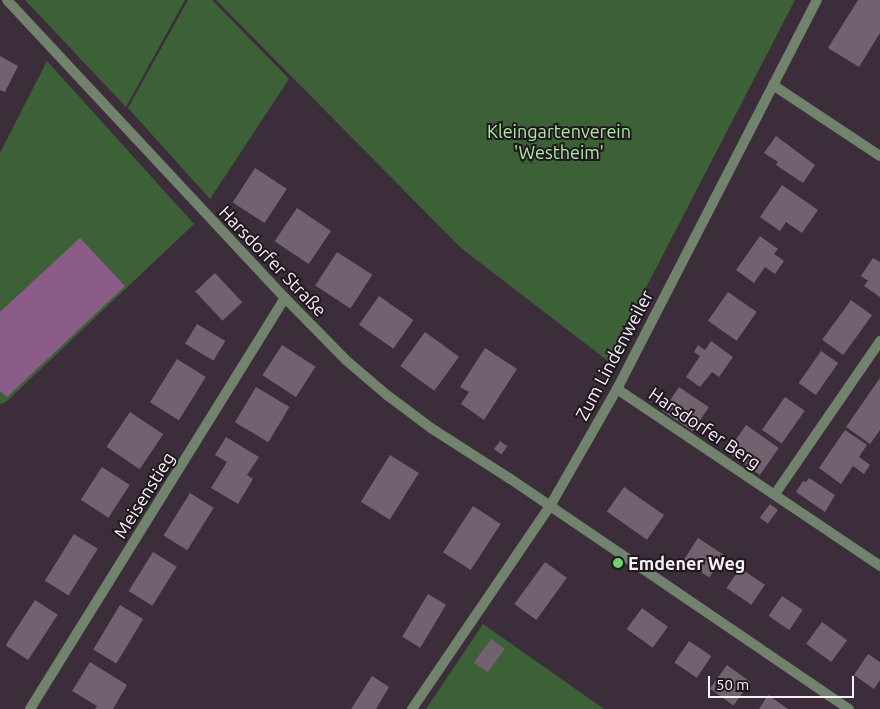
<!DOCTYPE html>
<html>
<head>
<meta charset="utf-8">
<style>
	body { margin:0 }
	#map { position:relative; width:880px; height:709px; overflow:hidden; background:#3b2e3a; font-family:Ubuntu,sans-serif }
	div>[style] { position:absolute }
	.green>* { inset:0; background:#3d6137 }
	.water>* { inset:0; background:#8b5c88 }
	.building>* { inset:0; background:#726270; transform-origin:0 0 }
	.minor>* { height:10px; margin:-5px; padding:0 5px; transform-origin:5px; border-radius:5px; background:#71836d }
	.dots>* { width:14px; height:14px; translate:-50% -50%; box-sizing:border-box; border:2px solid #1f181e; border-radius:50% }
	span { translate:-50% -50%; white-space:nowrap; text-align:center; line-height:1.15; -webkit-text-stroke:4px #1f181e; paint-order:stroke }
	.park-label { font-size:18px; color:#abeaa1 }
	.street-label { font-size:18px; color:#f9f0f9 }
	.poi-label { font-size:18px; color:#f9f0f9; font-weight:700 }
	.left { translate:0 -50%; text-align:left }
	.scale { position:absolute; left:708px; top:676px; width:146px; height:22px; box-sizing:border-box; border:2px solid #f9f0f9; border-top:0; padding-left:6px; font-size:15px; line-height:18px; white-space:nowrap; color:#f9f0f9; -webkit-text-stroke:4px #1f181e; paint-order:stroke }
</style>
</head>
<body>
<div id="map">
	<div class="green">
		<div style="clip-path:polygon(25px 0,185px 0,126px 107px)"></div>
		<div style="clip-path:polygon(188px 0,212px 0,289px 79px,210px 199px,128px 108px)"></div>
		<div style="clip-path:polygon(216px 0,795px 0,608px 361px,461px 248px)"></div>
		<div style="clip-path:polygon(47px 61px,194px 224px,6px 402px,0 404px,0 153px)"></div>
		<div style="clip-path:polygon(483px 624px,604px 709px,426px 709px)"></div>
	</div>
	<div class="water">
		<div style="clip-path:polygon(80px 238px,125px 286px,7px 397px,0 391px,0 312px)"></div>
	</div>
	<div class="building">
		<div style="clip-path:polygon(858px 0,880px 0,880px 33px,859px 67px,828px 48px)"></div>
		<div style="clip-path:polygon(0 56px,18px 66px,5px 92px,0 90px)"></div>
		<div style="clip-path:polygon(776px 136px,815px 165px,803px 183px,776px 165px,778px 162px,764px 153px)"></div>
		<div style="left:255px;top:168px;width:38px;height:41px;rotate:33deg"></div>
		<div style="clip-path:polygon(782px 185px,818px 210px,802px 233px,786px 222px,780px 231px,760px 217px)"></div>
		<div style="left:297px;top:208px;width:41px;height:40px;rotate:34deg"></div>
		<div style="clip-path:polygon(760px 236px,778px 249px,774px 254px,784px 261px,775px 274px,765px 267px,754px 283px,736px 270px)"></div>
		<div style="left:337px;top:252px;width:42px;height:40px;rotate:33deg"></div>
		<div style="clip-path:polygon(873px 258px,880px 262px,880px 297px,864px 286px,868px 281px,861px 276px)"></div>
		<div style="left:215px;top:273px;width:40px;height:27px;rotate:47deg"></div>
		<div style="left:728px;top:292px;width:35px;height:35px;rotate:35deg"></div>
		<div style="left:379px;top:296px;width:42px;height:35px;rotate:35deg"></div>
		<div style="left:851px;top:300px;width:26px;height:49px;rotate:36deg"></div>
		<div style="left:197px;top:324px;width:33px;height:23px;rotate:31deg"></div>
		<div style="left:425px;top:332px;width:42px;height:42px;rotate:36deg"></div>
		<div style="clip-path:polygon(711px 341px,733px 357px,719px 377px,712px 372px,700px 387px,686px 377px,700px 356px,694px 352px,698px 345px,705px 350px)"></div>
		<div style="left:282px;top:345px;width:40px;height:36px;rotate:33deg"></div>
		<div style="clip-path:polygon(485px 348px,517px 369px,484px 420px,461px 404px,469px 392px,460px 387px)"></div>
		<div style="left:821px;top:351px;width:21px;height:39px;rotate:35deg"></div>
		<div style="left:177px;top:359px;width:34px;height:51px;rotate:32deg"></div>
		<div style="clip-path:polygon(880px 378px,880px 430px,870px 444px,846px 427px)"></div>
		<div style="left:256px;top:387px;width:39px;height:41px;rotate:31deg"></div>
		<div style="left:679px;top:387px;width:36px;height:29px;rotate:34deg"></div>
		<div style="left:785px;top:397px;width:24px;height:40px;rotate:35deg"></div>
		<div style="left:130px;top:412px;width:40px;height:42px;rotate:34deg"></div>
		<div style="left:746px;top:425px;width:40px;height:33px;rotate:35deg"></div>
		<div style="clip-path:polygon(845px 430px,867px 445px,859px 457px,870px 465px,864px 474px,853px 466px,841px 484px,819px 468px)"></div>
		<div style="clip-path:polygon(226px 437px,259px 457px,247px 475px,253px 479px,238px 504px,211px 488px,227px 462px,215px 455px)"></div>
		<div style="left:500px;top:441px;width:9px;height:10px;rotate:36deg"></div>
		<div style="left:390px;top:455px;width:34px;height:55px;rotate:32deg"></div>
		<div style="left:102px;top:467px;width:33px;height:39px;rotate:33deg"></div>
		<div style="clip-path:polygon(809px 478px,835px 495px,825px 512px,796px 492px,803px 481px,806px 482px)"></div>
		<div style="left:624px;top:487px;width:49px;height:30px;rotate:35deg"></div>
		<div style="left:190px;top:493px;width:28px;height:50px;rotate:32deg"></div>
		<div style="left:770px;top:504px;width:10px;height:17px;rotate:37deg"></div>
		<div style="left:473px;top:506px;width:33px;height:55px;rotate:33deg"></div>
		<div style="left:74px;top:534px;width:28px;height:55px;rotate:32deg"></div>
		<div style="left:698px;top:538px;width:31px;height:27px;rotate:33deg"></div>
		<div style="left:153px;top:552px;width:28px;height:46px;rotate:32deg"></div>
		<div style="left:545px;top:562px;width:27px;height:52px;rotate:36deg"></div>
		<div style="left:740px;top:568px;width:30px;height:24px;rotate:34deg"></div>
		<div style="left:428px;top:594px;width:21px;height:50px;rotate:31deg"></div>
		<div style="left:782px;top:596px;width:25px;height:24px;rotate:34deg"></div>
		<div style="left:35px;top:600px;width:27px;height:54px;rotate:33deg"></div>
		<div style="left:120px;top:605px;width:27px;height:52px;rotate:31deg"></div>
		<div style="left:642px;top:608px;width:32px;height:26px;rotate:36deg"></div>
		<div style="left:822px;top:622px;width:31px;height:27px;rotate:36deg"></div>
		<div style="left:491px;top:639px;width:17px;height:29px;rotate:36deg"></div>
		<div style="left:689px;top:641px;width:27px;height:26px;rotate:34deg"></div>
		<div style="clip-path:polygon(868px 654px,880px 662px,880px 680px,874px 689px,854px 675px)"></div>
		<div style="clip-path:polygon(90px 662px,127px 685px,113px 709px,95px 709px,97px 706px,72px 691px)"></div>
		<div style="left:727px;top:665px;width:29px;height:29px;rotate:36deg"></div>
		<div style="clip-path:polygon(372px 676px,389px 687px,376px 709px,351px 709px)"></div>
		<div style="clip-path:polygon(768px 695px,788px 709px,759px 709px)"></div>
	</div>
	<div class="minor">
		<div style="left:7px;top:0;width:408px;rotate:47deg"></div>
		<div style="left:285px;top:298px;width:88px;rotate:45.5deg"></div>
		<div style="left:347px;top:361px;width:52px;rotate:40.4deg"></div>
		<div style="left:387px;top:395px;width:55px;rotate:36.9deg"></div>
		<div style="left:431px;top:428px;width:93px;rotate:32.7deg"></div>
		<div style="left:509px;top:478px;width:411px;rotate:34.2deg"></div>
		<div style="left:773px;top:85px;width:128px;rotate:33.6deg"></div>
		<div style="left:617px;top:389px;width:317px;rotate:33.9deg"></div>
		<div style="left:775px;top:494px;width:186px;rotate:-55.5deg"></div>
		<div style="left:30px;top:709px;width:484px;rotate:-58.2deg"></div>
		<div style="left:412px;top:709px;width:245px;rotate:-55.8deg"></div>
		<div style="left:550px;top:506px;width:135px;rotate:-60.2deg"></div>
		<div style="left:617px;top:389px;width:437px;rotate:-62.8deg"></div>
	</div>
	<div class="dots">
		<div style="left:618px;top:563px;background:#6fd35f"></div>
	</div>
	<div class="park-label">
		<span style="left:559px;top:142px">Kleingartenverein<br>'Westheim'</span>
	</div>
	<div class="street-label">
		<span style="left:273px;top:261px;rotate:46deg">Harsdorfer Straße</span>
		<span style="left:614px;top:355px;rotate:-62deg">Zum Lindenweiler</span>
		<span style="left:705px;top:428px;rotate:34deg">Harsdorfer Berg</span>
		<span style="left:144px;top:495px;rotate:-58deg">Meisenstieg</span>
	</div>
	<div class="poi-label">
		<span class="left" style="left:628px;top:563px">Emdener Weg</span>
	</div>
	<div class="scale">50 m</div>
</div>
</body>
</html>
